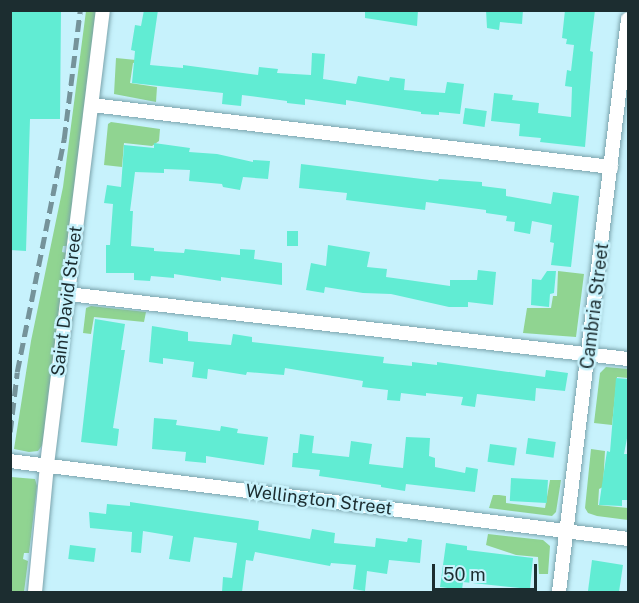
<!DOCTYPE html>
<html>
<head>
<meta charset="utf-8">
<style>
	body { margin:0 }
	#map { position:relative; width:639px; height:603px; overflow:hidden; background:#c7f2fc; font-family:"Public Sans",sans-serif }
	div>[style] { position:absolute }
	.green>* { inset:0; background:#90d491 }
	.building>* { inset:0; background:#61ecd3; transform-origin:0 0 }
	.roads { filter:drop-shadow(0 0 2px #7aa3ac) drop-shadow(0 0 2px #7aa3ac) }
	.street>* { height:14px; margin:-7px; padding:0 7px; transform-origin:7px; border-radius:7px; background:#fff }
	.rail>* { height:4.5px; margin-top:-2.25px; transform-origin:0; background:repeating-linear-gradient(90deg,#75939a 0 12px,transparent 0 18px) }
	span { translate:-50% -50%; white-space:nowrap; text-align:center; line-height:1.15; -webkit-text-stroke:5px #c7f2fc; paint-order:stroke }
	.street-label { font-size:18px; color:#1c2d30 }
	.frame { position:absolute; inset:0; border:12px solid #1c2d30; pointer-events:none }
	.scale { position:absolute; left:432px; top:564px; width:105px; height:27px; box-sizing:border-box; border:3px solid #1c2d30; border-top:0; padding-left:8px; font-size:18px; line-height:21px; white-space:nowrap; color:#1c2d30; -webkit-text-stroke:4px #c7f2fc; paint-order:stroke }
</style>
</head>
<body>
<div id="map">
	<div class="green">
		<div style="clip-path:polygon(86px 11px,97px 11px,68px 246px,63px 246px,62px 252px,67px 253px,43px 444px,38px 451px,29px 452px,14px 449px,31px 341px,63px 187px)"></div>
		<div style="clip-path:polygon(116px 58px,146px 61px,133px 63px,130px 83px,157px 87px,156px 102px,114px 94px)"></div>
		<div style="clip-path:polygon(111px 122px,160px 129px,159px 141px,152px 146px,124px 143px,122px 167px,104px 165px,108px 124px)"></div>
		<div style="clip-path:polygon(558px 271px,584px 274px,576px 337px,523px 333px,527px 308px,551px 308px,553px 296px,557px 296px)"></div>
		<div style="clip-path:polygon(91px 306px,146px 312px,144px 322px,94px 317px,91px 334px,83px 333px,86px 308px)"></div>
		<div style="clip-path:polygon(606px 367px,628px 369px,628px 378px,617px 377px,612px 425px,594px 423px,600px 373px)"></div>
		<div style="clip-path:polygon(591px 449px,605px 451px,603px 487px,599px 489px,598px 505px,628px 508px,628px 520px,597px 516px,588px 513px,585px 508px)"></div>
		<div style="clip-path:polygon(11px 477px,35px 479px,37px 486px,29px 553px,24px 553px,23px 559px,28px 561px,24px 592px,11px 592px)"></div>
		<div style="clip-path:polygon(550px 480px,561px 480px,556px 512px,552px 516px,489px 508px,493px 495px,499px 495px,506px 496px,506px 503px,545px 508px)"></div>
		<div style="clip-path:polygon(488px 534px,543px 540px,550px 546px,548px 574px,539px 574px,538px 557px,516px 555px,486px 545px)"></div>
	</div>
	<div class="building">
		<div style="clip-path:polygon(10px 10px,61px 10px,60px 119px,30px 119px,26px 251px,10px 250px)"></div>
		<div style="clip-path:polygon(144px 10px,158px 10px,150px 65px,183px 68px,183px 65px,258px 75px,259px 67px,278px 69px,277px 73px,311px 75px,312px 53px,325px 54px,323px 79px,356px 84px,358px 76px,389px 81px,390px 77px,405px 79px,404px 90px,445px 93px,447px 82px,464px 84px,460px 114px,439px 112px,439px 115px,421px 114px,421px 112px,346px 100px,346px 105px,305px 99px,305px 105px,287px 103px,287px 101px,242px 95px,241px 106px,222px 104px,223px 93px,132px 83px,135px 51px,131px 50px,135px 25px,141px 26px)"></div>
		<div style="clip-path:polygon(365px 10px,418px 10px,417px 26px,365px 18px)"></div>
		<div style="clip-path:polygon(486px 10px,523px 10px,522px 24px,500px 22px,499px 30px,487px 28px)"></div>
		<div style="clip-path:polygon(565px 10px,595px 10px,590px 51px,593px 52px,585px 147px,540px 142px,541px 138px,519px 136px,520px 124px,491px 121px,494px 93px,513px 95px,512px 100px,539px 103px,538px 113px,571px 117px,572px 87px,565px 86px,567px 70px,571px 71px,574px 45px,566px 44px,567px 39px,562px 38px)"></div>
		<div style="left:465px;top:108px;width:22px;height:16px;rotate:8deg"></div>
		<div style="clip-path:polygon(154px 143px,190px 148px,189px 152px,217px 154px,253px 162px,253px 160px,270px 161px,268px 179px,243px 177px,240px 190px,223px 187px,222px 184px,189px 181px,190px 170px,164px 169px,164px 173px,135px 172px,130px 211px,133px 211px,131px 246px,154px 248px,154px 251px,184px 253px,185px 249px,240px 255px,240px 249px,255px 250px,254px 259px,282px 263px,282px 285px,221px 277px,221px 281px,174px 274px,174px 278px,151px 276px,150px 281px,134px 280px,134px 273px,106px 273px,106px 245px,110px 245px,113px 204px,104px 203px,107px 185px,121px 187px,124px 145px,154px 148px)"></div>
		<div style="clip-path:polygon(301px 164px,438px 181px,439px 179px,482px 182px,482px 186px,506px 189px,506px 196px,551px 204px,553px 192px,579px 196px,571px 267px,551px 265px,554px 243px,550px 242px,552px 225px,532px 221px,530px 234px,514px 231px,515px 222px,506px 221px,507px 216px,486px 213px,486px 210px,426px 202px,425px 210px,346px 200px,347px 193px,299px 188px)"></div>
		<div style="left:287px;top:231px;width:11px;height:15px"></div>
		<div style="clip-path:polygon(328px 245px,370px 252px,367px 267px,387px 269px,386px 277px,408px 280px,450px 286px,450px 280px,477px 280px,478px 270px,496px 272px,493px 305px,468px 302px,468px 307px,449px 307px,391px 294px,363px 293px,325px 287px,324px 293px,306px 290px,311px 263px,326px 266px)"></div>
		<div style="clip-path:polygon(547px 271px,556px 271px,554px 293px,550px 294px,549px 307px,531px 305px,532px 279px,541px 280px)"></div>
		<div style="clip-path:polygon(95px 319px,125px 324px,121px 350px,125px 350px,113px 428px,119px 429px,117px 446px,81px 442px)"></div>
		<div style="clip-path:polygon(152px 326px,188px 332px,188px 341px,231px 345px,233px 334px,252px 337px,252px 342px,384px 357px,383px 363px,412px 366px,412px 362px,437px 365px,437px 362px,545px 377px,546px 370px,568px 373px,565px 391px,536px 388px,535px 401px,477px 394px,475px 407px,461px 405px,463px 397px,426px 393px,426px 396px,401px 393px,400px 401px,387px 400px,388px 390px,362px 387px,363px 381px,285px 368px,284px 375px,247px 372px,246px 375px,208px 369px,207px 379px,192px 377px,194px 362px,163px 358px,163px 364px,149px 362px)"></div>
		<div style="clip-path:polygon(616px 378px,628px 379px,628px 433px,624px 454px,628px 454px,628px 500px,622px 500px,622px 506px,599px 505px,607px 451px,610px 452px)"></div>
		<div style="clip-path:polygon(154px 418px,177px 420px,176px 425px,220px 431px,221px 426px,238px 429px,237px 433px,268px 437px,264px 465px,206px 456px,206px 463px,185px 461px,186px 452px,152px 449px)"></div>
		<div style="clip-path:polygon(300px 434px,314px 436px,312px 453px,349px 457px,351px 441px,372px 444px,369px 464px,403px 468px,406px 437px,430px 438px,429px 456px,435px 458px,435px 467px,465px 473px,466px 467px,478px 469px,475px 492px,406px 484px,405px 491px,381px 487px,381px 485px,319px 476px,320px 470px,292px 467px,293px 453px,298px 453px)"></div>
		<div style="left:528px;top:438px;width:28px;height:16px;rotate:8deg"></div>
		<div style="left:490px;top:444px;width:27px;height:18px;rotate:8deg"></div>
		<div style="left:511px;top:478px;width:37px;height:23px;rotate:3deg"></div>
		<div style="clip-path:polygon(130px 502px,259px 521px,258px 530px,310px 539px,312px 529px,335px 533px,334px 543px,375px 547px,376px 538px,407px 542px,408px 538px,422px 540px,420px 563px,389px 560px,387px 574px,367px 571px,365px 591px,353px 589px,356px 565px,331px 563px,330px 566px,255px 552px,253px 561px,246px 560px,242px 592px,222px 592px,223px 577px,232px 578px,237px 543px,194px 537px,190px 562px,169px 559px,173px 536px,143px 531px,141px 553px,131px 552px,132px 532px,90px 528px,89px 512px,106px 514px,107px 504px,130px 506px)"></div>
		<div style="clip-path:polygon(446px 543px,467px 546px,467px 550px,533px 558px,530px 589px,463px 582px,462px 590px,440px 587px)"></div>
		<div style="left:70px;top:545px;width:26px;height:14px;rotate:7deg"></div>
		<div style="clip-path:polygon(592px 560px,623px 565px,619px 592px,588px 591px)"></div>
	</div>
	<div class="roads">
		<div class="street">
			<div style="left:92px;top:105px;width:523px;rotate:6.81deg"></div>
			<div style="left:68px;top:294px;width:564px;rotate:6.62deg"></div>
			<div style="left:10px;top:461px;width:623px;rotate:7.19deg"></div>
			<div style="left:35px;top:592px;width:128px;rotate:-84.6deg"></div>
			<div style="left:47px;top:465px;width:458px;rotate:-83deg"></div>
			<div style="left:559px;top:592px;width:577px;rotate:-83.13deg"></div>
		</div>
	</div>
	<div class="rail">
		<div style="left:10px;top:432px;width:60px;rotate:-83.3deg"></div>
		<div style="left:17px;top:372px;width:238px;rotate:-78.6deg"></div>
		<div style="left:64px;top:139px;width:130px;rotate:-82.9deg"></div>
	</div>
	<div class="street-label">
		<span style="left:67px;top:301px;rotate:-83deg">Saint David Street</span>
		<span style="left:595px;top:306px;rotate:-83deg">Cambria Street</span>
		<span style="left:319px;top:500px;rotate:7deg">Wellington Street</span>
	</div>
	<div class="frame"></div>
	<div class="scale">50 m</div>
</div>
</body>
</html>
